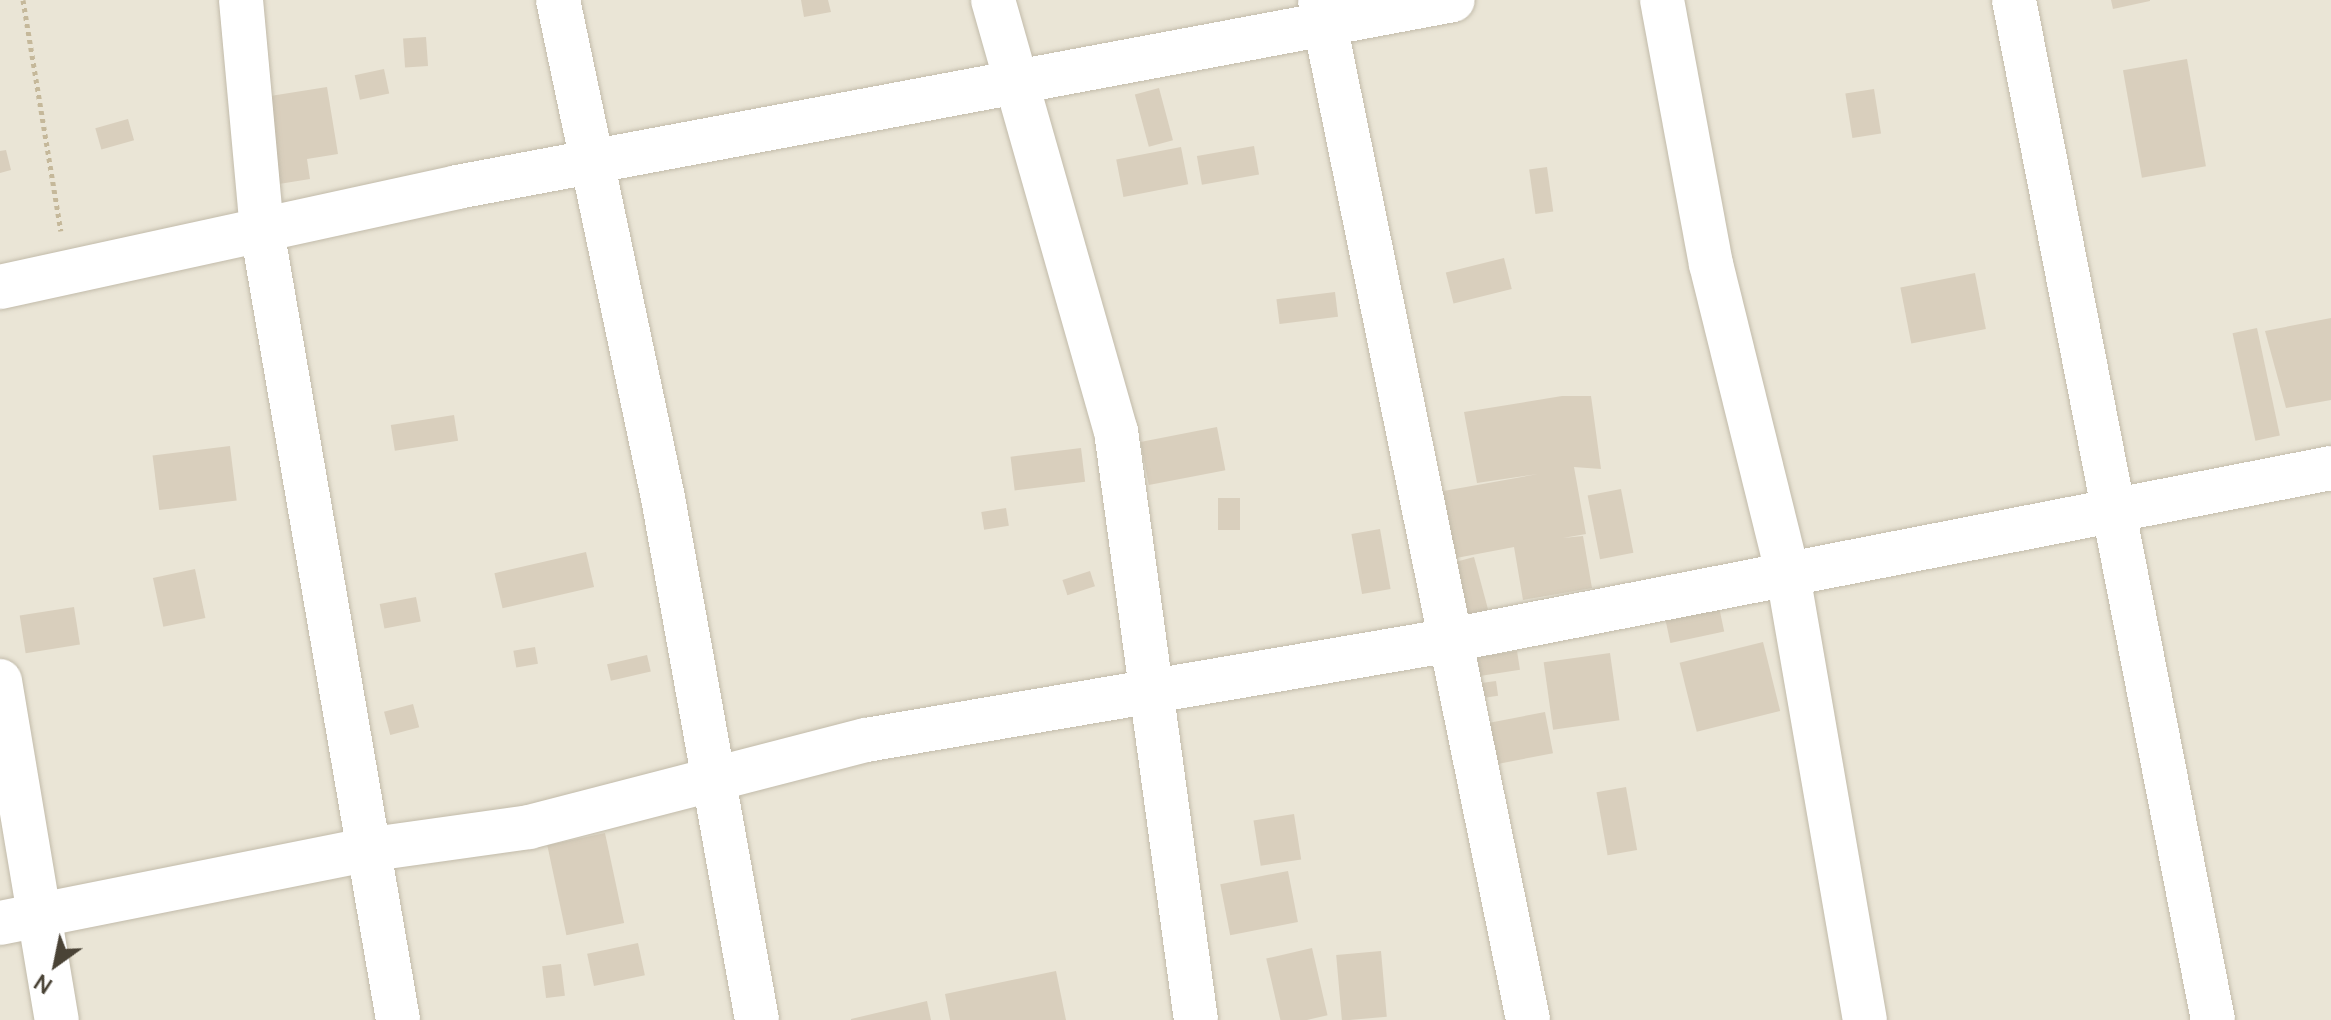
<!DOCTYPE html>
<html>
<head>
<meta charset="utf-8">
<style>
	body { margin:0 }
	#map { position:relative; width:2331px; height:1020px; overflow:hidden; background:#f6f2e9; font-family:Manrope,sans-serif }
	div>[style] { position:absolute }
	.residential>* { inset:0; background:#eae5d6; transform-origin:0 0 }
	.building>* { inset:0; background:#d9cfbd; transform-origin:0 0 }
	.path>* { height:5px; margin-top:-2.5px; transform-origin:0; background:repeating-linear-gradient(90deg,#c5b89a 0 4px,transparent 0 8px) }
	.roads { filter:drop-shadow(0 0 2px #c2bbaa) drop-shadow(0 0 2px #c2bbaa) }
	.minor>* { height:44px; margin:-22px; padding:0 22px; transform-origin:22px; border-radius:22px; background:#fff }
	span { translate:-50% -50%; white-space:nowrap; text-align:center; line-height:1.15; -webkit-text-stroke:8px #fff; paint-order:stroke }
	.north { position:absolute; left:16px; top:924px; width:80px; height:80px; -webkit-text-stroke:6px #fff; paint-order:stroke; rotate:213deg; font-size:22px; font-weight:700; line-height:32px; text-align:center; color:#4a4336 }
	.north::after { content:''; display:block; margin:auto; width:28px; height:36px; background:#4a4336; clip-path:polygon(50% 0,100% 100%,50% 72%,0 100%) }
</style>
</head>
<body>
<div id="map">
	<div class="residential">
		<div style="left:0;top:0;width:2331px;height:1020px"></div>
	</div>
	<div class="building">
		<div style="clip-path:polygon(801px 0,828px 0,831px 12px,804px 17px)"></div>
		<div style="clip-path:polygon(2111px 0,2150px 0,2150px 1px,2113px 9px)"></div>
		<div style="left:426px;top:37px;width:29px;height:23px;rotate:86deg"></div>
		<div style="left:2187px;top:59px;width:109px;height:65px;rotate:80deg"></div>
		<div style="left:384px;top:69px;width:25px;height:30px;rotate:78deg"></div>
		<div style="clip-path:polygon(327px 87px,338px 154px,307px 159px,310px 179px,279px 184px,264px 97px)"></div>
		<div style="left:1159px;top:88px;width:54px;height:25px;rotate:75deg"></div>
		<div style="left:1874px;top:89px;width:45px;height:29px;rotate:81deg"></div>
		<div style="left:128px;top:119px;width:22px;height:34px;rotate:74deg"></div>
		<div style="left:1254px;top:146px;width:29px;height:58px;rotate:80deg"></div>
		<div style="left:1181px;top:147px;width:38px;height:66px;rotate:79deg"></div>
		<div style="clip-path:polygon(6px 150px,11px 170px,0 173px,0 151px)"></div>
		<div style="left:1547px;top:167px;width:45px;height:18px;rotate:82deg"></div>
		<div style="left:1504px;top:258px;width:32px;height:60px;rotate:76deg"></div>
		<div style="left:1975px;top:273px;width:57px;height:76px;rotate:79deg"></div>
		<div style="left:1335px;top:292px;width:25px;height:59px;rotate:83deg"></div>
		<div style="clip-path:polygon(2331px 318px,2331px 400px,2286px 408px,2265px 331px)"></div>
		<div style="left:2257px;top:328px;width:110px;height:25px;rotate:78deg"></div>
		<div style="clip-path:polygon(1562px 396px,1591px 396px,1601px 469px,1574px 467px,1586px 534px,1563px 538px,1583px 536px,1592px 588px,1523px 600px,1514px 547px,1451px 559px,1438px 492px,1538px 474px,1477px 483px,1464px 412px)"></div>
		<div style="left:454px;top:415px;width:26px;height:64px;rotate:81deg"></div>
		<div style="left:1217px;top:427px;width:44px;height:78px;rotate:79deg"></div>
		<div style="left:230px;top:446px;width:55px;height:78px;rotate:83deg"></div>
		<div style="left:1081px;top:448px;width:34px;height:71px;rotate:83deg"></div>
		<div style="left:1621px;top:489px;width:65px;height:34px;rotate:79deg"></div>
		<div style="left:1240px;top:498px;width:32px;height:22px;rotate:90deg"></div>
		<div style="left:1006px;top:508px;width:18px;height:25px;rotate:81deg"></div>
		<div style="left:1380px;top:529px;width:61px;height:29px;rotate:80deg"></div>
		<div style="left:586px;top:552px;width:36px;height:94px;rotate:77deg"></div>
		<div style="left:1474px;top:557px;width:56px;height:28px;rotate:75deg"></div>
		<div style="left:195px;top:569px;width:50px;height:43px;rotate:78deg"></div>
		<div style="left:1090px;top:571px;width:16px;height:29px;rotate:72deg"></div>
		<div style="left:416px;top:597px;width:25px;height:37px;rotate:79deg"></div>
		<div style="left:74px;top:607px;width:38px;height:55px;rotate:81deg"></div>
		<div style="left:1719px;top:607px;width:25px;height:55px;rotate:78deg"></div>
		<div style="left:1763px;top:642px;width:71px;height:86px;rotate:76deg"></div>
		<div style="left:535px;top:647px;width:17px;height:22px;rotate:80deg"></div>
		<div style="left:1517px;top:651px;width:19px;height:47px;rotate:81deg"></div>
		<div style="left:1610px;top:653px;width:68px;height:67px;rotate:82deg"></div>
		<div style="left:647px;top:655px;width:17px;height:41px;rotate:77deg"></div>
		<div style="left:1496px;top:681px;width:15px;height:26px;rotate:82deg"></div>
		<div style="left:413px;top:704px;width:24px;height:30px;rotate:75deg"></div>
		<div style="left:1545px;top:712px;width:42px;height:63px;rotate:79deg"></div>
		<div style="left:1626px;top:787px;width:64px;height:30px;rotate:80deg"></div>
		<div style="left:1294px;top:814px;width:46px;height:41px;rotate:81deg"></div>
		<div style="left:605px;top:833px;width:92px;height:59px;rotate:78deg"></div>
		<div style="left:1288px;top:871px;width:52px;height:69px;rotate:79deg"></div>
		<div style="left:638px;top:943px;width:33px;height:52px;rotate:78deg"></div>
		<div style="left:1312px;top:948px;width:69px;height:47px;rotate:77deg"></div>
		<div style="left:1381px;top:951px;width:66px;height:45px;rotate:85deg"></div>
		<div style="left:561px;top:964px;width:32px;height:19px;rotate:83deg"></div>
		<div style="clip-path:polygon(1056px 971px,1066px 1020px,950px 1020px,945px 994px)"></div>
		<div style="clip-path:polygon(927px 1001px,931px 1020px,851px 1020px,851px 1019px)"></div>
	</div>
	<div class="path">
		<div style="left:23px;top:0;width:234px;rotate:80.7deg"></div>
	</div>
	<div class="roads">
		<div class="minor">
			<div style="left:241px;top:0;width:231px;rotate:84.8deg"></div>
			<div style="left:262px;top:230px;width:802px;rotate:80.23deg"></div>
			<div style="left:558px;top:0;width:509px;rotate:78.09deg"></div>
			<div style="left:663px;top:498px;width:530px;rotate:79.79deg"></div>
			<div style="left:993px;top:0;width:448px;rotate:74.1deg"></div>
			<div style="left:1116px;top:431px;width:594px;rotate:82.27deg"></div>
			<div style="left:1320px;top:0;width:1041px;rotate:78.47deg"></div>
			<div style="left:1662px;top:0;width:269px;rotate:79.5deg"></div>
			<div style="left:1711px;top:264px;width:320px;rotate:76.1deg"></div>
			<div style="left:1788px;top:575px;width:452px;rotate:80.2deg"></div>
			<div style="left:2014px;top:0;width:1039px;rotate:78.96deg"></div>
			<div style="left:0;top:287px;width:468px;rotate:-12.3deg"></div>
			<div style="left:457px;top:187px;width:1013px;rotate:-10.63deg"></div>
			<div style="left:0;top:681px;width:344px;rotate:80.5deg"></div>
			<div style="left:0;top:923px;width:373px;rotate:-11.3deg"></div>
			<div style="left:366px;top:850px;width:165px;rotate:-8deg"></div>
			<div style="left:529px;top:827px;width:348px;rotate:-14.5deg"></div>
			<div style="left:866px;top:740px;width:588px;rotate:-9.69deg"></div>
			<div style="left:1446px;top:641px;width:902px;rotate:-11.06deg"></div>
		</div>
	</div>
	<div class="north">N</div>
</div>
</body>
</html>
